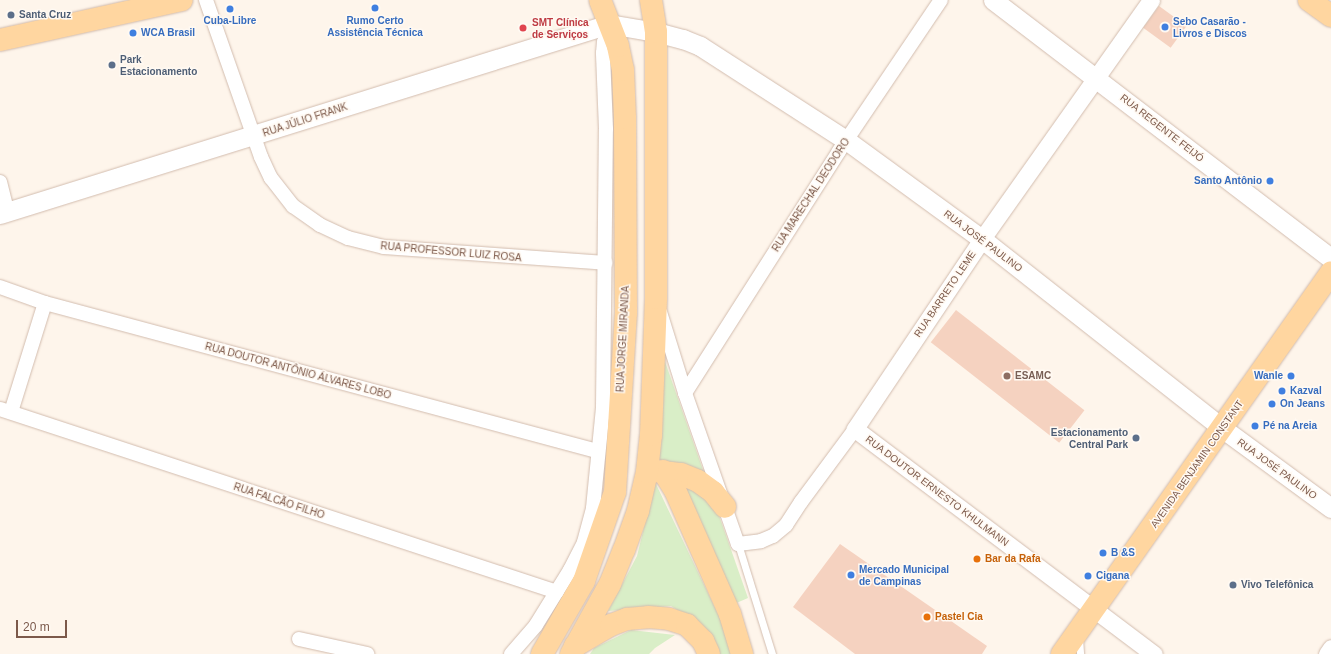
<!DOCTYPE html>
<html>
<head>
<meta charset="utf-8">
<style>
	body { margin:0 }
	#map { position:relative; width:1331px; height:654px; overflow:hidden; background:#fef5eb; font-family:Helvetica,sans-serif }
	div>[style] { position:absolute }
	.green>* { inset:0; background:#d9eec7 }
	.building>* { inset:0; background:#f5d2c0; transform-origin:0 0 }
	.roads { filter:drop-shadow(0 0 1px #d2bcae) drop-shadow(0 0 1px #d2bcae) }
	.service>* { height:7px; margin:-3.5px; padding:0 3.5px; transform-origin:3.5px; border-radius:3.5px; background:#fff }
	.minor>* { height:14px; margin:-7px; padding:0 7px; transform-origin:7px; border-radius:7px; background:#fff }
	.tertiary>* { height:17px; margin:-8.5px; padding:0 8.5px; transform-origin:8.5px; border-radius:8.5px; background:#fff }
	.secondary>* { height:19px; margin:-9.5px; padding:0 9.5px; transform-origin:9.5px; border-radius:9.5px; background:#fff }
	.primary>* { height:22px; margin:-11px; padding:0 11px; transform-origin:11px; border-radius:11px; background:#ffd6a0 }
	.dots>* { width:11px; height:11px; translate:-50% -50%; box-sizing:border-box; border:2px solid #fff9f2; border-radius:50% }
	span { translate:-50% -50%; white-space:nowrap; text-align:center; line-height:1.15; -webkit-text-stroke:3px #fff9f2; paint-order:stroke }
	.service-label { font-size:10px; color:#4e5e75; font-weight:700 }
	.left { translate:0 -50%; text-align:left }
	.right { translate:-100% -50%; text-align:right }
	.shop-label { font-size:10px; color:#366cbe; font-weight:700 }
	.health-label { font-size:10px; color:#be3a42; font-weight:700 }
	.street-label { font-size:10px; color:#7c594a }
	.education-label { font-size:10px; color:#785e54; font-weight:700 }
	.food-label { font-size:10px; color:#c56008; font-weight:700 }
	.scale { position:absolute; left:16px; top:620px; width:51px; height:18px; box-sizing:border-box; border:2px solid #7c594a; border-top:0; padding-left:5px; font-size:12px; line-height:14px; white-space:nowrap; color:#7c594a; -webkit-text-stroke:3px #fff9f2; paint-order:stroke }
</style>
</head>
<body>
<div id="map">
	<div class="green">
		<div style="clip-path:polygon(662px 353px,748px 598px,734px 604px,658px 462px)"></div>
		<div style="clip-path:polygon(655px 482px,728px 635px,732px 654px,717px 654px,699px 624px,671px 606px,608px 611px,637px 556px)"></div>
		<div style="clip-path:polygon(631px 630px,675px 635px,655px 648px,649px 654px,590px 654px,594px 648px)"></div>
	</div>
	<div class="building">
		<div style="left:1159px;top:6px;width:34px;height:27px;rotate:36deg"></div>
		<div style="left:956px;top:310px;width:163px;height:41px;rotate:38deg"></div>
		<div style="clip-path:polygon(840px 544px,987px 646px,982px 654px,855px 654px,793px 607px)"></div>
	</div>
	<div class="roads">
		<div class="service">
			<div style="left:738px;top:544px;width:115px;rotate:72.8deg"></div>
			<div style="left:1079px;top:638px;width:16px;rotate:86deg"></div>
		</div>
		<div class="minor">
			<div style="left:206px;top:0;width:166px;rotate:70.7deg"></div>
			<div style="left:261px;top:157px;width:23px;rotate:65deg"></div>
			<div style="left:271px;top:178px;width:36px;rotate:52deg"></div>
			<div style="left:293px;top:206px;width:33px;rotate:35deg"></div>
			<div style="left:320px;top:225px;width:31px;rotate:25deg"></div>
			<div style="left:348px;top:238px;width:37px;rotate:14deg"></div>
			<div style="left:384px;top:247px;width:222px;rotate:4.1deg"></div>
			<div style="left:0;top:182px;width:30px;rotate:76deg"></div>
			<div style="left:0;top:287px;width:48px;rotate:19.6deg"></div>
			<div style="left:45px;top:303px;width:571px;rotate:15.01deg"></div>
			<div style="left:660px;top:312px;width:85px;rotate:72.8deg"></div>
			<div style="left:685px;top:393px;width:160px;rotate:70.7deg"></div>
			<div style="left:738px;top:544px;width:23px;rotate:-7deg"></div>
			<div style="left:761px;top:541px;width:13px;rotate:-23deg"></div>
			<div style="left:773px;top:536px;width:17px;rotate:-40deg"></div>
			<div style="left:786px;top:525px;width:27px;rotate:-57deg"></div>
			<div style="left:801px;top:502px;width:91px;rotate:-53.5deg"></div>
			<div style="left:685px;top:393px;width:287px;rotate:-57.5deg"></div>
			<div style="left:839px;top:151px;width:182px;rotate:-56deg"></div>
			<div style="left:0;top:409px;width:586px;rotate:18.19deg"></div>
			<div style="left:11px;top:412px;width:114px;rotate:-72.7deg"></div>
			<div style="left:299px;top:639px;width:70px;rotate:12.4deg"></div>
			<div style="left:511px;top:654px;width:38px;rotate:-49deg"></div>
			<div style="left:536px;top:625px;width:65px;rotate:-58.3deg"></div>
			<div style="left:570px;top:570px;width:31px;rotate:-63deg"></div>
			<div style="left:584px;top:542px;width:35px;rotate:-75deg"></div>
			<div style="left:593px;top:508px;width:101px;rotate:-84.3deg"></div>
			<div style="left:603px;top:407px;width:278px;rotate:-89.4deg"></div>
			<div style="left:606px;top:129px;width:76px;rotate:-92.3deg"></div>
			<div style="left:603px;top:53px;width:11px;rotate:-85deg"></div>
			<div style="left:604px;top:42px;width:15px;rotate:-67deg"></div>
		</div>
		<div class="tertiary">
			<div style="left:1151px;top:0;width:293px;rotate:125.3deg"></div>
			<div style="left:982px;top:239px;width:229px;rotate:123.8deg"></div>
			<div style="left:855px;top:429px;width:374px;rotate:37deg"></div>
			<div style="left:1327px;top:654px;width:7px;rotate:-56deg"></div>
		</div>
		<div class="secondary">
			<div style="left:993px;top:0;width:425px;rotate:37.4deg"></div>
			<div style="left:0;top:214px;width:638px;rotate:-17.33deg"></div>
			<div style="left:609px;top:24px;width:48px;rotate:9.7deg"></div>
			<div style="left:656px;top:32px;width:28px;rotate:15deg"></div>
			<div style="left:683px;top:39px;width:18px;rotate:22deg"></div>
			<div style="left:700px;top:46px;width:174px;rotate:32.8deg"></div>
			<div style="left:846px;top:140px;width:168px;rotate:36.1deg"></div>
			<div style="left:982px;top:239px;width:305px;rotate:38.2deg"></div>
			<div style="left:1222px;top:428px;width:135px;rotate:36.3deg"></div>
		</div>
		<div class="primary">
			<div style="left:1309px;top:0;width:27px;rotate:36deg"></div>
			<div style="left:0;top:40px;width:186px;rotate:-12.4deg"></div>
			<div style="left:655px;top:471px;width:26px;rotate:7deg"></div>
			<div style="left:681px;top:474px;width:18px;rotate:22deg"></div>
			<div style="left:698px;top:481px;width:19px;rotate:36deg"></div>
			<div style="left:713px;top:492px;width:19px;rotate:51deg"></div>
			<div style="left:663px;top:471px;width:22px;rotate:58deg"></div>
			<div style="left:675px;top:490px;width:136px;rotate:66.1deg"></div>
			<div style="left:730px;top:614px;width:42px;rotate:73.3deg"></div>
			<div style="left:575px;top:646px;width:42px;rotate:-30.3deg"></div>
			<div style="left:611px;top:625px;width:17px;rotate:-21deg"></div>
			<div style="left:627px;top:619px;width:21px;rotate:-5deg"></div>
			<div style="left:648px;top:617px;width:21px;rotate:5deg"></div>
			<div style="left:669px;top:619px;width:19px;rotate:18deg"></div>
			<div style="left:687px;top:625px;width:23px;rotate:45deg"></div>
			<div style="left:703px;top:641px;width:14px;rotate:65deg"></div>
			<div style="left:542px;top:654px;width:84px;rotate:-60.1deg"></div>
			<div style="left:584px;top:581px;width:94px;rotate:-70.8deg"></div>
			<div style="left:615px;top:492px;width:179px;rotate:-86.5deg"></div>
			<div style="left:626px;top:313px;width:195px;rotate:-90.3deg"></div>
			<div style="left:625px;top:118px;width:48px;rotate:-92.4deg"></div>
			<div style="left:623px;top:70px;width:25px;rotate:-102deg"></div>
			<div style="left:618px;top:46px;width:49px;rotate:-111.4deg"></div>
			<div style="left:571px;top:654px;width:80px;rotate:-60.9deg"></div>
			<div style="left:610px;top:584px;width:37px;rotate:-68deg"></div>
			<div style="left:624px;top:550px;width:41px;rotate:-70.3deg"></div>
			<div style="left:638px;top:511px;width:40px;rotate:-77deg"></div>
			<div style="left:647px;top:472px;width:37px;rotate:-84deg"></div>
			<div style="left:651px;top:435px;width:137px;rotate:-87.9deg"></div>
			<div style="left:656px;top:298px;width:266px;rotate:-90deg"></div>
			<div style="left:656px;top:32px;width:32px;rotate:-99deg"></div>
			<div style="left:1062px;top:654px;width:467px;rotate:-54.8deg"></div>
		</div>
	</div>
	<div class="dots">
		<div style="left:375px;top:8px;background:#3f7fe0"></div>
		<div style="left:230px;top:9px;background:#3f7fe0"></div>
		<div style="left:11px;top:15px;background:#5c6f8a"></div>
		<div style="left:1165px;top:27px;background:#3f7fe0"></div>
		<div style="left:523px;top:28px;background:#e0444e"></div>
		<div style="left:133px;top:33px;background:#3f7fe0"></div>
		<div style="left:112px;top:65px;background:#5c6f8a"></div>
		<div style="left:1270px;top:181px;background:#3f7fe0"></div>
		<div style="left:1007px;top:376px;background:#8d6e63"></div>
		<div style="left:1291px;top:376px;background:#3f7fe0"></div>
		<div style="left:1282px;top:391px;background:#3f7fe0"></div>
		<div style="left:1272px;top:404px;background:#3f7fe0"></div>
		<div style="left:1255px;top:426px;background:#3f7fe0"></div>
		<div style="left:1136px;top:438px;background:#5c6f8a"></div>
		<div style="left:1103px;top:553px;background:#3f7fe0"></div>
		<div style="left:977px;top:559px;background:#e8710a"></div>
		<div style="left:851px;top:575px;background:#3f7fe0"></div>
		<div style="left:1088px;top:576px;background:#3f7fe0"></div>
		<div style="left:1233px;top:585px;background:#5c6f8a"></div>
		<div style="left:927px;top:617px;background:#e8710a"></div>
	</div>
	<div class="service-label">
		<span class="left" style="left:19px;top:15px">Santa Cruz</span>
		<span class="left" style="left:120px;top:65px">Park<br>Estacionamento</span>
		<span class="right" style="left:1128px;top:438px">Estacionamento<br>Central Park</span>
		<span class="left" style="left:1241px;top:585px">Vivo Telefônica</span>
	</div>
	<div class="shop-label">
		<span style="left:375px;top:26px">Rumo Certo<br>Assistência Técnica</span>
		<span style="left:230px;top:21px">Cuba-Libre</span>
		<span class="left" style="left:1173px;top:27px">Sebo Casarão -<br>Livros e Discos</span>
		<span class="left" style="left:141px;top:33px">WCA Brasil</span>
		<span class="right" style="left:1262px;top:181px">Santo Antônio</span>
		<span class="right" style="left:1283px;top:376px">Wanle</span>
		<span class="left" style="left:1290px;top:391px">Kazval</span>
		<span class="left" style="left:1280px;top:404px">On Jeans</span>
		<span class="left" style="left:1263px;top:426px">Pé na Areia</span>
		<span class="left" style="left:1111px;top:553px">B &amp;S</span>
		<span class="left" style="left:859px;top:575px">Mercado Municipal<br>de Campinas</span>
		<span class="left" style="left:1096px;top:576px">Cigana</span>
	</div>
	<div class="health-label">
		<span class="left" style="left:532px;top:28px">SMT Clínica<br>de Serviços</span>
	</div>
	<div class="street-label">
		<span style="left:305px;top:120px;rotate:-18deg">RUA JÚLIO FRANK</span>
		<span style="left:1162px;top:128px;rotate:38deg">RUA REGENTE FEIJÓ</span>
		<span style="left:811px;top:195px;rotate:-57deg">RUA MARECHAL DEODORO</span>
		<span style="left:983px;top:241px;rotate:37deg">RUA JOSÉ PAULINO</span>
		<span style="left:451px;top:252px;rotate:5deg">RUA PROFESSOR LUIZ ROSA</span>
		<span style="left:945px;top:294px;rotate:-56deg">RUA BARRETO LEME</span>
		<span style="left:623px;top:339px;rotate:-87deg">RUA JORGE MIRANDA</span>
		<span style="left:298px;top:371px;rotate:15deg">RUA DOUTOR ANTÔNIO ÁLVARES LOBO</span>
		<span style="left:1197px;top:464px;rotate:-55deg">AVENIDA BENJAMIN CONSTANT</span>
		<span style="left:1277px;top:469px;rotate:36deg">RUA JOSÉ PAULINO</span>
		<span style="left:937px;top:491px;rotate:37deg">RUA DOUTOR ERNESTO KHULMANN</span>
		<span style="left:279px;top:501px;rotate:18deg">RUA FALCÃO FILHO</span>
	</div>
	<div class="education-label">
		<span class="left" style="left:1015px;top:376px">ESAMC</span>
	</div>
	<div class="food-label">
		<span class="left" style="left:985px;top:559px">Bar da Rafa</span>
		<span class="left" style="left:935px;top:617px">Pastel Cia</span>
	</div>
	<div class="scale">20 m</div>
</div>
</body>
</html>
